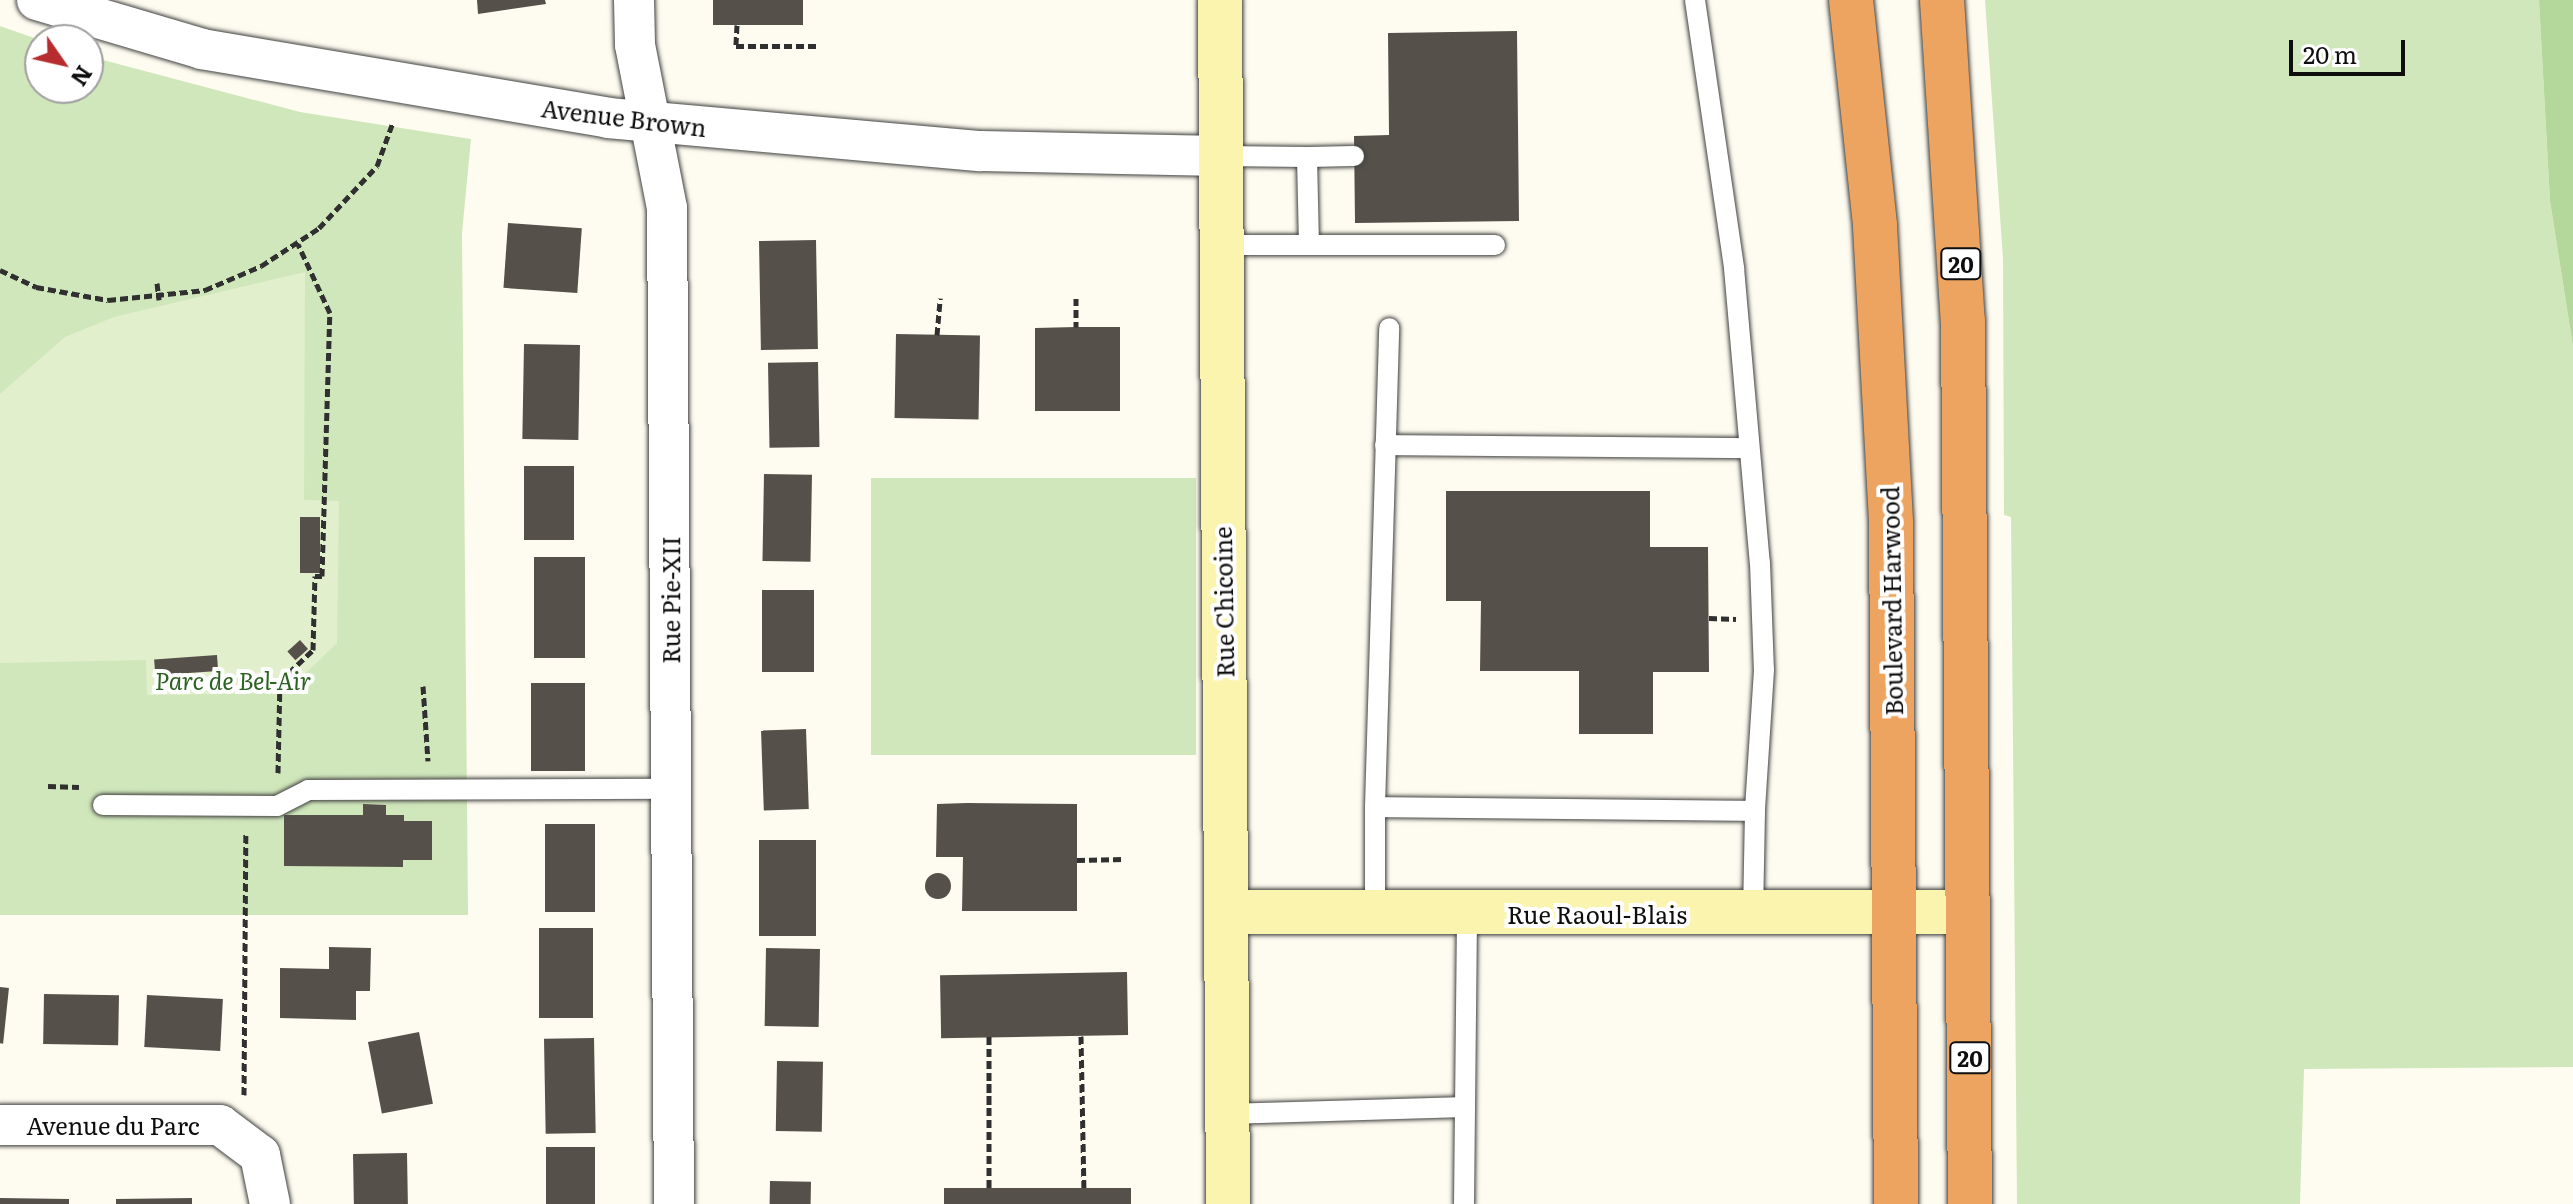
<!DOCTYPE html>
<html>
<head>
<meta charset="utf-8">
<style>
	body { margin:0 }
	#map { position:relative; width:2573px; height:1204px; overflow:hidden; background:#fefcf0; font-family:Literata,serif }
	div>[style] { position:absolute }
	.green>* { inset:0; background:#d0e7bb; transform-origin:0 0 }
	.forest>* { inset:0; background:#b4d79b }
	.pitch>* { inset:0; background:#e2efcc }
	.building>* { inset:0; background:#56504b; transform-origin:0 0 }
	.round { border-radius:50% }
	.path>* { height:5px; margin-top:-2.5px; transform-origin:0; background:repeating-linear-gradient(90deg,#303030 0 8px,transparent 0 12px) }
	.roads { filter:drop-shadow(0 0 2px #414141) drop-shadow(0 0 2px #414141) }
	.lane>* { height:20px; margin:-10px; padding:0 10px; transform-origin:10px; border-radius:10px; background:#fff }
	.street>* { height:40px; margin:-20px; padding:0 20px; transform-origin:20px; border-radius:20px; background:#fff }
	.secondary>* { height:44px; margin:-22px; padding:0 22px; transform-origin:22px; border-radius:22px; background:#faf4af }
	.highway>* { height:44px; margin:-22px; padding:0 22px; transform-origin:22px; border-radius:22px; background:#eca460 }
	span { translate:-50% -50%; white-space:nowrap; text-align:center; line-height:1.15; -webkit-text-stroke:8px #fff; paint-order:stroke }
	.shield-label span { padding:2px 6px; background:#fff; border:2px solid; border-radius:6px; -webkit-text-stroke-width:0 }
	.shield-label { font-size:22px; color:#0e0e0e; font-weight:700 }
	.street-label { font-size:24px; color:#0e0e0e }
	.park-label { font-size:24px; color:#2d6322; font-style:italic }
	.north { position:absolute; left:24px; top:24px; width:80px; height:80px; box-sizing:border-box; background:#fff; border:2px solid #9f9f9f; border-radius:50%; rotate:124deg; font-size:22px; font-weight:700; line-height:32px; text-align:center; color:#0e0e0e }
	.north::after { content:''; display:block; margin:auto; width:28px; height:36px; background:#b72d2f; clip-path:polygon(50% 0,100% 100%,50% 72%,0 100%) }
	.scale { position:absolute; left:2289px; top:40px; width:116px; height:36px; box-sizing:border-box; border:4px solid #0e0e0e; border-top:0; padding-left:10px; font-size:24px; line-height:28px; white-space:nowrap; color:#0e0e0e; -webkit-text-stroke:6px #fff; paint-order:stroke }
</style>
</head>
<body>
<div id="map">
	<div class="green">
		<div style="clip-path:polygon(1985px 0,2539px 0,2550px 201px,2573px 347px,2573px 1067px,2304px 1069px,2300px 1204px,2017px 1204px,2011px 517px,2004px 515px,2003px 259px)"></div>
		<div style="clip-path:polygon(0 26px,40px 40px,40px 88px,88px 88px,88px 56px,300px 112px,471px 139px,462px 233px,468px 915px,0 915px)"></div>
		<div style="left:871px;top:478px;width:325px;height:277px"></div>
	</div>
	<div class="forest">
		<div style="clip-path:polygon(2539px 0,2573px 0,2573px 347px,2550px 201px)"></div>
	</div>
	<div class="pitch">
		<div style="clip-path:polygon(305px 272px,304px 500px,339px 501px,337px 643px,285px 693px,147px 695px,146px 660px,0 663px,0 394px,65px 337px,114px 317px)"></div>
	</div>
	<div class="building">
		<div style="clip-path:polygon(477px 0,545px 0,546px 4px,478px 14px)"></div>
		<div style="left:713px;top:0;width:90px;height:25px"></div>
		<div style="clip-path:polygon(1517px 31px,1519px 221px,1355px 223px,1354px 136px,1389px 135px,1388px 33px)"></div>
		<div style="left:508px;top:223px;width:74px;height:65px;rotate:4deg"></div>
		<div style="left:816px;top:240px;width:109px;height:57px;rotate:89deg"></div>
		<div style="clip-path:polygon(1076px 327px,1120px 327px,1120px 411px,1035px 411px,1035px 328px)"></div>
		<div style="left:896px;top:334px;width:84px;height:84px;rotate:1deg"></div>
		<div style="left:524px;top:344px;width:56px;height:95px;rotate:1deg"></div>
		<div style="left:818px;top:362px;width:85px;height:50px;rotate:89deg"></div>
		<div style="left:524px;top:466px;width:50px;height:74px"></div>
		<div style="left:764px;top:474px;width:48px;height:87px;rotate:1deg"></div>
		<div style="clip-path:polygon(1446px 491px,1650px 491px,1650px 547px,1708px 547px,1709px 672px,1653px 672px,1653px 734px,1579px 734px,1579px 671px,1480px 671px,1481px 601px,1446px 601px)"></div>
		<div style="left:300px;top:517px;width:20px;height:56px"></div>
		<div style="left:534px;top:557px;width:51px;height:101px"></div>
		<div style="left:814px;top:590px;width:82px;height:52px;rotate:90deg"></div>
		<div style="left:300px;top:640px;width:12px;height:17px;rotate:48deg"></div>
		<div style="left:217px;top:655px;width:16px;height:63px;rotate:86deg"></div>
		<div style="left:531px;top:683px;width:54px;height:88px"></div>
		<div style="left:806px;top:729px;width:80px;height:45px;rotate:88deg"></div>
		<div style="clip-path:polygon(967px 803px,1077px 804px,1077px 911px,962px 911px,963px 857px,936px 857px,937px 804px)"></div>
		<div style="clip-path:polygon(363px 804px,386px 805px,386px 815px,404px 815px,404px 821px,432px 821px,432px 860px,403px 860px,403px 867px,284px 866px,284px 815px,363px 815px)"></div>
		<div style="left:545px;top:824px;width:50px;height:88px"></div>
		<div style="left:759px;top:840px;width:57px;height:96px"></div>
		<div class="round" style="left:925px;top:873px;width:26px;height:26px"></div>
		<div style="left:539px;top:928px;width:54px;height:90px"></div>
		<div style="clip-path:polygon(329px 947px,371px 948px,370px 991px,356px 991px,356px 1020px,280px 1018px,280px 968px,329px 969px)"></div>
		<div style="left:766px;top:948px;width:54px;height:78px;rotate:1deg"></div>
		<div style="left:1127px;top:972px;width:63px;height:187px;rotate:89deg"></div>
		<div style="left:0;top:987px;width:9px;height:56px;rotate:6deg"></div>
		<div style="left:44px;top:994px;width:75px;height:50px;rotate:1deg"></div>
		<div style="left:147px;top:995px;width:76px;height:52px;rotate:3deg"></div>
		<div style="left:419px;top:1032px;width:73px;height:52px;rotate:79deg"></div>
		<div style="left:594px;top:1038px;width:95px;height:50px;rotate:89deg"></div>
		<div style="left:777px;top:1061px;width:46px;height:70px;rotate:1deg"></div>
		<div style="left:546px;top:1147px;width:49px;height:57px"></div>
		<div style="left:407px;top:1153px;width:51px;height:54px;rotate:89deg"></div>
		<div style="left:770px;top:1181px;width:41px;height:23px;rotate:1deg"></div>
		<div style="left:944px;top:1188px;width:187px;height:16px"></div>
		<div style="clip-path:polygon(0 1198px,69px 1199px,69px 1204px,0 1204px)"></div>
		<div style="clip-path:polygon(192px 1198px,192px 1204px,116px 1204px,116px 1199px)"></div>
	</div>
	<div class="path">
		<div style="left:737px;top:25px;width:21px;rotate:93deg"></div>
		<div style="left:736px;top:46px;width:83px"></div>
		<div style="left:0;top:270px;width:40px;rotate:25deg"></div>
		<div style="left:36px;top:287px;width:73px;rotate:10.2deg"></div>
		<div style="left:108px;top:300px;width:98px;rotate:-5.9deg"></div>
		<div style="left:205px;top:290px;width:61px;rotate:-23.2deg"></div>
		<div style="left:261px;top:266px;width:69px;rotate:-33.2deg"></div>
		<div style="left:319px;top:228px;width:85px;rotate:-46.9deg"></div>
		<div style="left:377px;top:166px;width:47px;rotate:-70deg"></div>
		<div style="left:157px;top:283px;width:17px;rotate:83deg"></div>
		<div style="left:1076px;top:298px;width:29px;rotate:90deg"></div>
		<div style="left:937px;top:335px;width:37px;rotate:-85deg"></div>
		<div style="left:1709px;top:618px;width:27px;rotate:2deg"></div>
		<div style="left:423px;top:686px;width:75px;rotate:86.2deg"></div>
		<div style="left:278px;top:773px;width:92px;rotate:-88.8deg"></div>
		<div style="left:280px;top:681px;width:45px;rotate:-43.2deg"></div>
		<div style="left:313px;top:650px;width:74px;rotate:-88.5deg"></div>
		<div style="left:315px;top:576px;width:7px"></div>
		<div style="left:322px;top:576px;width:263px;rotate:-88.3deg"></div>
		<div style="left:330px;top:313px;width:76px;rotate:-114.9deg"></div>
		<div style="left:48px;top:786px;width:31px;rotate:2deg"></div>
		<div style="left:1077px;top:860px;width:48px;rotate:-1.2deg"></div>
		<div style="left:1081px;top:1036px;width:152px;rotate:88.9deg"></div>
		<div style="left:244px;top:1095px;width:262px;rotate:-89.6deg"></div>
		<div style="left:989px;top:1188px;width:152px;rotate:-90deg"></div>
	</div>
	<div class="roads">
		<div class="lane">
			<div style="left:1695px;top:0;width:271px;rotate:81.7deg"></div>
			<div style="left:1734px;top:268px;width:296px;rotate:85deg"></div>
			<div style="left:1760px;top:563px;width:107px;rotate:87.9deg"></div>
			<div style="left:1764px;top:670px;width:141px;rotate:93.7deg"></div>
			<div style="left:1307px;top:157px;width:47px;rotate:-1.2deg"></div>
			<div style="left:1221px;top:245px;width:88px"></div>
			<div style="left:1309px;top:245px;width:88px;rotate:-91.3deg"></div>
			<div style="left:1307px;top:157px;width:86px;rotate:-179.3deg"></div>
			<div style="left:1309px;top:245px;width:186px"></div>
			<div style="left:1385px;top:445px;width:364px;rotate:0.5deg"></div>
			<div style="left:103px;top:805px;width:174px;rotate:0.3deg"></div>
			<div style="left:277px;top:806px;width:35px;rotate:-27deg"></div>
			<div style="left:308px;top:790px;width:364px;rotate:-0.2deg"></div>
			<div style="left:1375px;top:807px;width:479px;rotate:-88.3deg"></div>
			<div style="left:1375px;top:913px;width:106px;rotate:-90deg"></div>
			<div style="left:1375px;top:807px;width:380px;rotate:0.6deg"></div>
			<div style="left:1755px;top:811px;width:102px;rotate:91.1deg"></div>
			<div style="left:1227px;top:1114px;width:238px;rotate:-1.7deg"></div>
			<div style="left:1464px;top:1204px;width:290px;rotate:-89.4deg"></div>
		</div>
		<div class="street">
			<div style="left:37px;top:0;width:172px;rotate:16.5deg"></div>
			<div style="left:202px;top:49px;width:412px;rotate:9.6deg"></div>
			<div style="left:608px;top:118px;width:374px;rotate:5.1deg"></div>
			<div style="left:981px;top:151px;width:240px;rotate:1.2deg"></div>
			<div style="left:634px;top:0;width:45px;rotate:88.7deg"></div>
			<div style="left:635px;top:45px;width:166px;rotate:78.9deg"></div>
			<div style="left:667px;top:208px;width:996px;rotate:89.6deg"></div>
			<div style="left:0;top:1125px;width:220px"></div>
			<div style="left:220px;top:1125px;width:50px;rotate:36.9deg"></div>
			<div style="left:260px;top:1155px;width:50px;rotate:78.5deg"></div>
		</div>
		<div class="secondary">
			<div style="left:1220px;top:0;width:1204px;rotate:89.62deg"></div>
			<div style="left:1226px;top:912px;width:742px"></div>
		</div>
		<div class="highway">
			<div style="left:1851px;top:0;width:227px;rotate:83.9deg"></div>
			<div style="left:1875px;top:226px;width:298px;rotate:86.9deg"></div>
			<div style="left:1891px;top:524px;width:680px;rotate:89.58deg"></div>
			<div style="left:1942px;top:0;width:322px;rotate:86.3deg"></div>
			<div style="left:1963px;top:321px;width:883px;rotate:89.55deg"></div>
		</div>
	</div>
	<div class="shield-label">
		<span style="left:1961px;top:264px">20</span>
		<span style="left:1970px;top:1058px">20</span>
	</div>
	<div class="street-label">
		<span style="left:624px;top:117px;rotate:7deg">Avenue Brown</span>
		<span style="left:670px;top:600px;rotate:-90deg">Rue Pie-XII</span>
		<span style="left:1891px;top:601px;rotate:-91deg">Boulevard Harwood</span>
		<span style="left:1223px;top:602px;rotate:-91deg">Rue Chicoine</span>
		<span style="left:1597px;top:914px">Rue Raoul-Blais</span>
		<span style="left:113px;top:1125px">Avenue du Parc</span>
	</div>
	<div class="park-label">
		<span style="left:233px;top:680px">Parc de Bel-Air</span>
	</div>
	<div class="north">N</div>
	<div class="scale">20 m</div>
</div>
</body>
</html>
